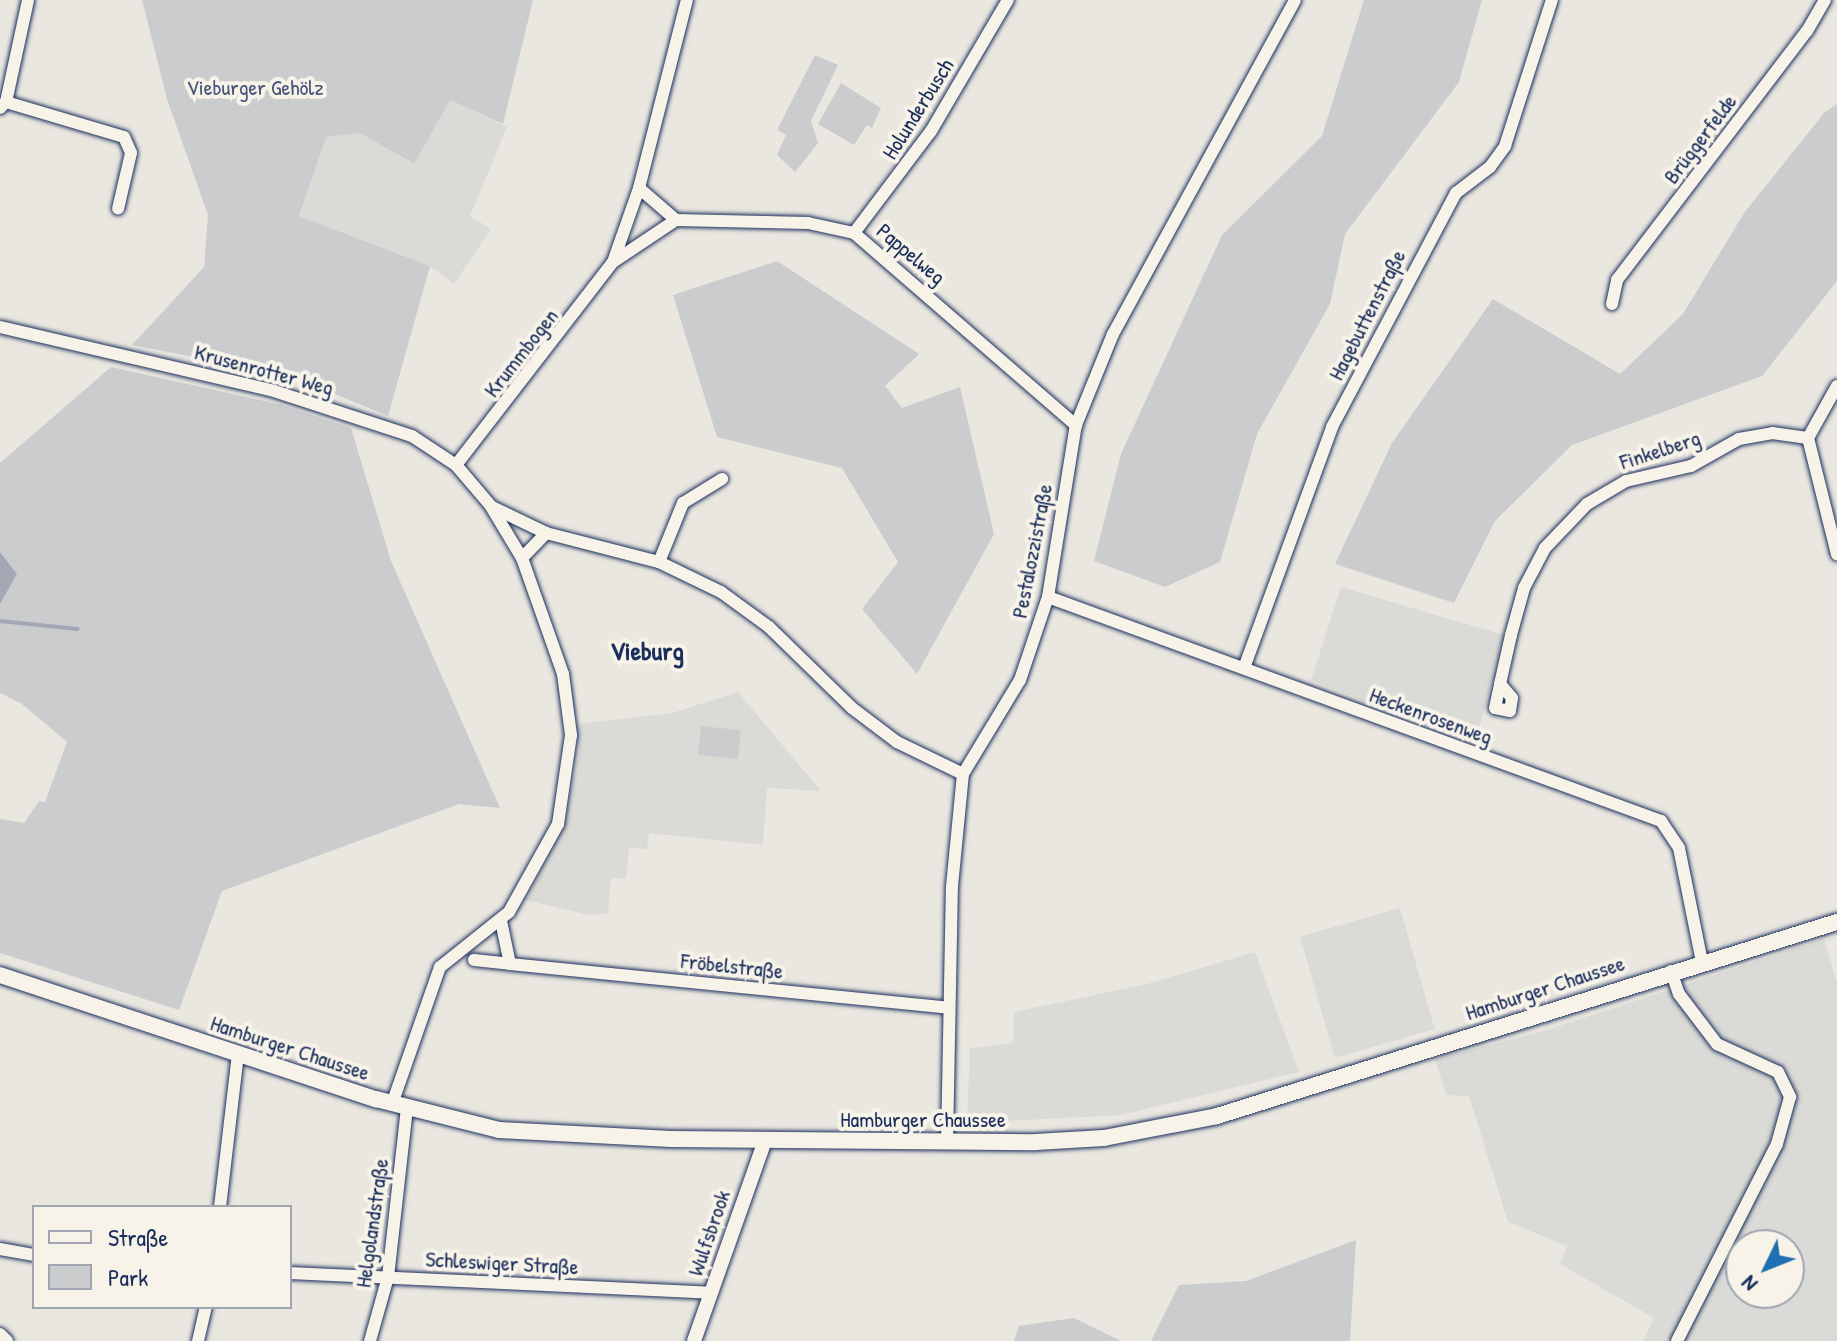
<!DOCTYPE html>
<html>
<head>
<meta charset="utf-8">
<style>
	body { margin:0 }
	#map { position:relative; width:1837px; height:1341px; overflow:hidden; background:#eae7e0; font-family:"Patrick Hand",sans-serif }
	div>[style] { position:absolute }
	.built>* { inset:0; background:#dadad6; transform-origin:0 0 }
	.green>* { inset:0; background:#cbcccd; transform-origin:0 0 }
	.water>* { inset:0; background:#a3a8b4 }
	.stream>* { height:4px; margin:-2px; padding:0 2px; transform-origin:2px; border-radius:2px; background:#a3a8b4 }
	.roads { filter:drop-shadow(0 0 2px #1b2f5e) drop-shadow(0 0 2px #1b2f5e) }
	.minor>* { height:12px; margin:-6px; padding:0 6px; transform-origin:6px; border-radius:6px; background:#f7f3e8 }
	.tertiary>* { height:14px; margin:-7px; padding:0 7px; transform-origin:7px; border-radius:7px; background:#f7f3e8 }
	.secondary>* { height:16px; margin:-8px; padding:0 8px; transform-origin:8px; border-radius:8px; background:#f7f3e8 }
	span { translate:-50% -50%; white-space:nowrap; text-align:center; line-height:1.15; -webkit-text-stroke:8px #f7f3e8; paint-order:stroke }
	.park-label { font-size:22px; color:#47567a }
	.street-label { font-size:22px; color:#1b2f5e }
	.quarter-label { font-size:26px; color:#1b2f5e; font-weight:700 }
	.legend { position:absolute; left:32px; top:1205px; width:260px; height:104px; box-sizing:border-box; background:#f7f3e8; border:2px solid #9fa5b1; margin:0; padding:10px 14px; list-style:none; font-size:24px; color:#1b2f5e }
	.legend li { display:flex; align-items:center; gap:16px; height:40px }
	.legend b { width:40px; border:2px solid #9fa5b1 }
	.north { position:absolute; left:1725px; top:1229px; width:80px; height:80px; box-sizing:border-box; background:#f7f3e8; border:2px solid #9fa5b1; border-radius:50%; rotate:227deg; font-size:22px; font-weight:700; line-height:32px; text-align:center; color:#1b2f5e }
	.north::after { content:''; display:block; margin:auto; width:28px; height:36px; background:#1f6fb2; clip-path:polygon(50% 0,100% 100%,50% 72%,0 100%) }
</style>
</head>
<body>
<div id="map">
	<div class="built">
		<div style="clip-path:polygon(448px 99px,507px 127px,470px 216px,491px 229px,454px 284px,430px 266px,299px 216px,326px 136px,360px 133px,413px 164px)"></div>
		<div style="clip-path:polygon(1341px 587px,1504px 635px,1475px 744px,1311px 680px)"></div>
		<div style="clip-path:polygon(738px 692px,821px 791px,767px 788px,763px 845px,649px 833px,647px 849px,629px 847px,626px 879px,611px 878px,608px 913px,588px 915px,526px 900px,565px 825px,579px 751px,577px 724px,672px 713px)"></div>
		<div style="left:1400px;top:908px;width:126px;height:104px;rotate:74deg"></div>
		<div style="clip-path:polygon(evenodd,1824px 939px,1837px 983px,1837px 1341px,1643px 1341px,1654px 1318px,1560px 1264px,1567px 1246px,1508px 1222px,1469px 1096px,1446px 1095px,1435px 1059px,1544px 1031px,1824px 939px,1741px 1245px,1789px 1245px,1789px 1293px,1741px 1293px,1741px 1245px)"></div>
		<div style="clip-path:polygon(1255px 952px,1299px 1072px,1121px 1115px,967px 1123px,970px 1048px,1013px 1043px,1014px 1012px,1147px 984px)"></div>
	</div>
	<div class="green">
		<div style="clip-path:polygon(142px 0,533px 0,503px 124px,450px 100px,414px 164px,360px 133px,326px 137px,299px 216px,430px 266px,388px 416px,291px 376px,132px 345px,204px 267px,208px 215px,167px 99px)"></div>
		<div style="clip-path:polygon(1364px 0,1482px 0,1459px 82px,1345px 234px,1330px 304px,1257px 434px,1220px 562px,1165px 587px,1094px 561px,1121px 454px,1222px 235px,1322px 136px)"></div>
		<div style="clip-path:polygon(815px 55px,838px 65px,811px 121px,818px 143px,795px 172px,777px 155px,786px 135px,777px 130px)"></div>
		<div style="clip-path:polygon(841px 83px,881px 108px,872px 128px,867px 125px,854px 145px,818px 124px)"></div>
		<div style="clip-path:polygon(1837px 104px,1837px 281px,1762px 376px,1572px 445px,1495px 521px,1454px 603px,1335px 564px,1392px 443px,1493px 299px,1620px 374px,1683px 314px,1744px 213px,1825px 112px)"></div>
		<div style="clip-path:polygon(777px 261px,919px 354px,885px 386px,902px 408px,960px 387px,994px 534px,917px 674px,862px 609px,898px 562px,842px 468px,717px 437px,673px 295px)"></div>
		<div style="clip-path:polygon(111px 367px,282px 405px,351px 428px,391px 561px,500px 808px,459px 804px,222px 891px,179px 1010px,0 953px,0 819px,24px 823px,39px 801px,45px 802px,67px 742px,22px 704px,0 693px,0 604px,17px 574px,0 552px,0 463px)"></div>
		<div style="left:701px;top:726px;width:40px;height:29px;rotate:6deg"></div>
		<div style="clip-path:polygon(1356px 1240px,1350px 1341px,1151px 1341px,1179px 1285px,1246px 1281px)"></div>
		<div style="clip-path:polygon(1074px 1318px,1121px 1341px,1014px 1341px,1019px 1326px)"></div>
	</div>
	<div class="water">
		<div style="clip-path:polygon(0 552px,17px 574px,0 604px)"></div>
	</div>
	<div class="stream">
		<div style="left:0;top:621px;width:78px;rotate:5.9deg"></div>
	</div>
	<div class="roads">
		<div class="minor">
			<div style="left:6px;top:102px;width:123px;rotate:16.5deg"></div>
			<div style="left:124px;top:137px;width:17px;rotate:66deg"></div>
			<div style="left:131px;top:153px;width:57px;rotate:103.1deg"></div>
			<div style="left:0;top:108px;width:8px;rotate:-45deg"></div>
			<div style="left:6px;top:102px;width:104px;rotate:-77.8deg"></div>
			<div style="left:639px;top:188px;width:49px;rotate:40.9deg"></div>
			<div style="left:854px;top:233px;width:128px;rotate:-53deg"></div>
			<div style="left:931px;top:131px;width:152px;rotate:-59.6deg"></div>
			<div style="left:613px;top:262px;width:76px;rotate:-33.7deg"></div>
			<div style="left:676px;top:220px;width:132px;rotate:1.3deg"></div>
			<div style="left:808px;top:223px;width:47px;rotate:12.3deg"></div>
			<div style="left:854px;top:233px;width:294px;rotate:40.9deg"></div>
			<div style="left:1612px;top:304px;width:25px;rotate:-78deg"></div>
			<div style="left:1617px;top:280px;width:313px;rotate:-52.7deg"></div>
			<div style="left:1807px;top:31px;width:36px;rotate:-60deg"></div>
			<div style="left:0;top:327px;width:281px;rotate:13.1deg"></div>
			<div style="left:274px;top:391px;width:145px;rotate:18.1deg"></div>
			<div style="left:412px;top:436px;width:53px;rotate:33.4deg"></div>
			<div style="left:456px;top:465px;width:52px;rotate:49.6deg"></div>
			<div style="left:490px;top:505px;width:62px;rotate:58.9deg"></div>
			<div style="left:522px;top:558px;width:123px;rotate:70.5deg"></div>
			<div style="left:563px;top:674px;width:62px;rotate:82.5deg"></div>
			<div style="left:571px;top:735px;width:90px;rotate:98.3deg"></div>
			<div style="left:558px;top:824px;width:101px;rotate:119.1deg"></div>
			<div style="left:509px;top:912px;width:88px;rotate:141.4deg"></div>
			<div style="left:440px;top:967px;width:145px;rotate:109.3deg"></div>
			<div style="left:1837px;top:386px;width:60px;rotate:119.1deg"></div>
			<div style="left:1808px;top:438px;width:120px;rotate:76deg"></div>
			<div style="left:456px;top:465px;width:257px;rotate:-52.3deg"></div>
			<div style="left:613px;top:262px;width:78px;rotate:-70.6deg"></div>
			<div style="left:639px;top:188px;width:194px;rotate:-75.7deg"></div>
			<div style="left:492px;top:507px;width:60px;rotate:25.7deg"></div>
			<div style="left:546px;top:533px;width:117px;rotate:14.4deg"></div>
			<div style="left:659px;top:562px;width:69px;rotate:25.8deg"></div>
			<div style="left:721px;top:592px;width:59px;rotate:36.1deg"></div>
			<div style="left:769px;top:627px;width:116px;rotate:44.3deg"></div>
			<div style="left:852px;top:708px;width:56px;rotate:37.1deg"></div>
			<div style="left:897px;top:742px;width:73px;rotate:25.9deg"></div>
			<div style="left:522px;top:558px;width:35px;rotate:-46deg"></div>
			<div style="left:659px;top:562px;width:64px;rotate:-67.9deg"></div>
			<div style="left:683px;top:503px;width:46px;rotate:-31.6deg"></div>
			<div style="left:1048px;top:597px;width:653px;rotate:20.07deg"></div>
			<div style="left:1661px;top:821px;width:32px;rotate:56deg"></div>
			<div style="left:1679px;top:848px;width:116px;rotate:78.6deg"></div>
			<div style="left:1244px;top:668px;width:257px;rotate:-69.9deg"></div>
			<div style="left:1332px;top:427px;width:265px;rotate:-62.1deg"></div>
			<div style="left:1456px;top:193px;width:43px;rotate:-37.4deg"></div>
			<div style="left:1490px;top:167px;width:26px;rotate:-54deg"></div>
			<div style="left:1505px;top:146px;width:153px;rotate:-72.2deg"></div>
			<div style="left:1500px;top:684px;width:18px;rotate:49deg"></div>
			<div style="left:1512px;top:698px;width:13px;rotate:99deg"></div>
			<div style="left:1510px;top:711px;width:15px;rotate:-169deg"></div>
			<div style="left:1495px;top:708px;width:25px;rotate:-78deg"></div>
			<div style="left:1500px;top:684px;width:50px;rotate:-77.3deg"></div>
			<div style="left:1511px;top:635px;width:49px;rotate:-74.5deg"></div>
			<div style="left:1524px;top:588px;width:45px;rotate:-62.3deg"></div>
			<div style="left:1545px;top:548px;width:61px;rotate:-46.3deg"></div>
			<div style="left:1587px;top:504px;width:45px;rotate:-30.5deg"></div>
			<div style="left:1626px;top:481px;width:67px;rotate:-13deg"></div>
			<div style="left:1691px;top:466px;width:55px;rotate:-29.4deg"></div>
			<div style="left:1739px;top:439px;width:34px;rotate:-10deg"></div>
			<div style="left:1772px;top:433px;width:36px;rotate:8deg"></div>
			<div style="left:501px;top:921px;width:44px;rotate:78.2deg"></div>
			<div style="left:510px;top:964px;width:441px;rotate:5.7deg"></div>
			<div style="left:474px;top:960px;width:36px;rotate:6deg"></div>
			<div style="left:1671px;top:971px;width:24px;rotate:71deg"></div>
			<div style="left:1679px;top:994px;width:63px;rotate:52.8deg"></div>
			<div style="left:1717px;top:1044px;width:67px;rotate:24.7deg"></div>
			<div style="left:1778px;top:1072px;width:28px;rotate:64deg"></div>
			<div style="left:1790px;top:1097px;width:49px;rotate:105.5deg"></div>
			<div style="left:1777px;top:1144px;width:221px;rotate:116.9deg"></div>
			<div style="left:947px;top:1143px;width:257px;rotate:-88.9deg"></div>
			<div style="left:952px;top:886px;width:113px;rotate:-84.4deg"></div>
			<div style="left:963px;top:774px;width:110px;rotate:-58.8deg"></div>
			<div style="left:1020px;top:680px;width:88px;rotate:-71.4deg"></div>
			<div style="left:1048px;top:597px;width:174px;rotate:-80.8deg"></div>
			<div style="left:1076px;top:425px;width:98px;rotate:-67.9deg"></div>
			<div style="left:1113px;top:334px;width:380px;rotate:-61.4deg"></div>
			<div style="left:220px;top:1207px;width:154px;rotate:-83.3deg"></div>
			<div style="left:0;top:1249px;width:35px;rotate:10deg"></div>
			<div style="left:290px;top:1273px;width:421px;rotate:2.7deg"></div>
			<div style="left:0;top:1334px;width:10px;rotate:45deg"></div>
			<div style="left:198px;top:1341px;width:35px;rotate:-77deg"></div>
			<div style="left:370px;top:1341px;width:66px;rotate:-74.3deg"></div>
			<div style="left:388px;top:1277px;width:170px;rotate:-83.6deg"></div>
		</div>
		<div class="tertiary">
			<div style="left:694px;top:1341px;width:213px;rotate:-70.5deg"></div>
		</div>
		<div class="secondary">
			<div style="left:0;top:975px;width:396px;rotate:18.3deg"></div>
			<div style="left:376px;top:1099px;width:127px;rotate:14.1deg"></div>
			<div style="left:499px;top:1130px;width:172px;rotate:3deg"></div>
			<div style="left:671px;top:1139px;width:365px;rotate:0.5deg"></div>
			<div style="left:1036px;top:1142px;width:68px;rotate:-3.4deg"></div>
			<div style="left:1104px;top:1138px;width:115px;rotate:-11deg"></div>
			<div style="left:1217px;top:1116px;width:650px;rotate:-17.38deg"></div>
		</div>
	</div>
	<div class="park-label">
		<span style="left:255px;top:88px">Vieburger Gehölz</span>
	</div>
	<div class="street-label">
		<span style="left:918px;top:109px;rotate:-58deg">Holunderbusch</span>
		<span style="left:1700px;top:139px;rotate:-53deg">Brüggerfelde</span>
		<span style="left:911px;top:254px;rotate:40deg">Pappelweg</span>
		<span style="left:1367px;top:315px;rotate:-63deg">Hagebuttenstraße</span>
		<span style="left:521px;top:353px;rotate:-52deg">Krummbogen</span>
		<span style="left:264px;top:370px;rotate:15deg">Krusenrotter Weg</span>
		<span style="left:1660px;top:450px;rotate:-18deg">Finkelberg</span>
		<span style="left:1032px;top:551px;rotate:-79deg">Pestalozzistraße</span>
		<span style="left:1431px;top:716px;rotate:20deg">Heckenrosenweg</span>
		<span style="left:732px;top:966px;rotate:6deg">Fröbelstraße</span>
		<span style="left:1545px;top:988px;rotate:-18deg">Hamburger Chaussee</span>
		<span style="left:290px;top:1048px;rotate:18deg">Hamburger Chaussee</span>
		<span style="left:923px;top:1120px">Hamburger Chaussee</span>
		<span style="left:372px;top:1223px;rotate:-82deg">Helgolandstraße</span>
		<span style="left:709px;top:1233px;rotate:-71deg">Wulfsbrook</span>
		<span style="left:502px;top:1263px;rotate:3deg">Schleswiger Straße</span>
	</div>
	<div class="quarter-label">
		<span style="left:647px;top:651px">Vieburg</span>
	</div>
	<ul class="legend">
	<li><b style="height:10px;background:#f7f3e8"></b>Straße</li>
	<li><b style="height:22px;background:#cbcccd"></b>Park</li>
	</ul>
	<div class="north">N</div>
</div>
</body>
</html>
